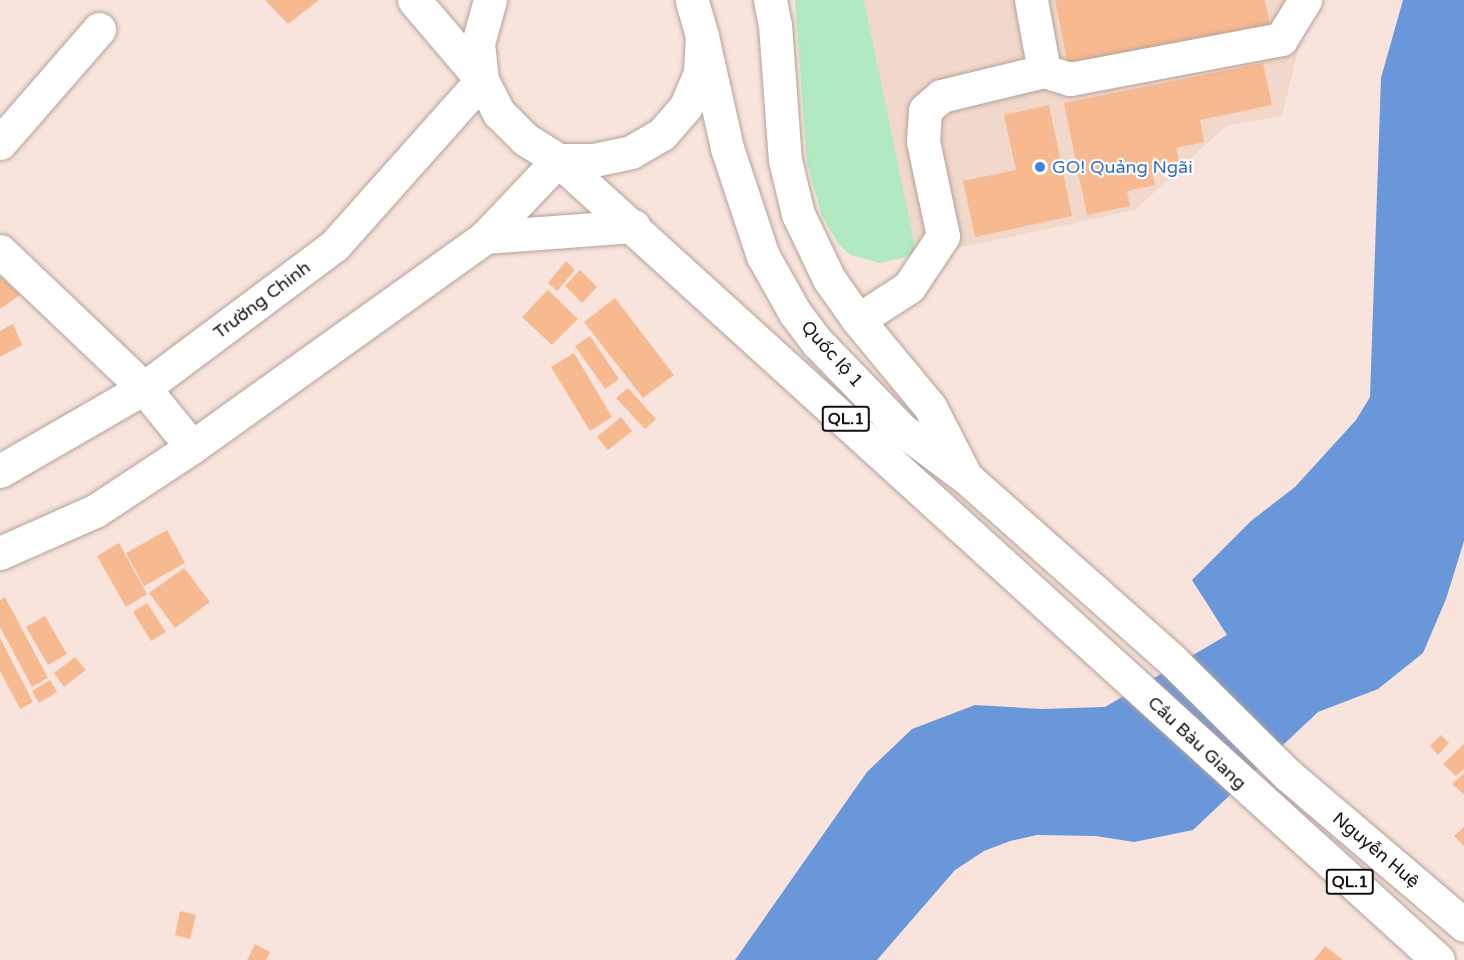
<!DOCTYPE html>
<html>
<head>
<meta charset="utf-8">
<style>
	body { margin:0 }
	#map { position:relative; width:1464px; height:960px; overflow:hidden; background:#f8e4dc; font-family:"Varela Round",sans-serif }
	div>[style] { position:absolute }
	.built>* { inset:0; background:#f2d7cb }
	.green>* { inset:0; background:#b0e9c2 }
	.water>* { inset:0; background:#6a96da }
	.building>* { inset:0; background:#f7b990 }
	.roads { filter:drop-shadow(0 0 2px #b4a29a) drop-shadow(0 0 2px #b4a29a) }
	.minor>* { height:33px; margin:-16.5px; padding:0 16.5px; transform-origin:16.5px; border-radius:16.5px; background:#fff }
	.major>* { height:33px; margin:-16.5px; padding:0 16.5px; transform-origin:16.5px; border-radius:16.5px; background:#fff }
	.highway>* { height:33px; margin:-16.5px; padding:0 16.5px; transform-origin:16.5px; border-radius:16.5px; background:#fff }
	.dots>* { width:16px; height:16px; translate:-50% -50%; box-sizing:border-box; border:3px solid #fff; border-radius:50% }
	span { translate:-50% -50%; white-space:nowrap; text-align:center; line-height:1.15; -webkit-text-stroke:4.5px #fff; paint-order:stroke }
	.shield-label span { padding:2px 4px; background:#fff; border:2px solid; border-radius:4px; -webkit-text-stroke-width:0 }
	.shield-label { font-size:16px; color:#16100d; font-weight:700 }
	.shop-label { font-size:18px; color:#366cbe }
	.left { translate:0 -50%; text-align:left }
	.street-label { font-size:18px; color:#16100d }
</style>
</head>
<body>
<div id="map">
	<div class="built">
		<i style="clip-path:polygon(864px 0,1319px 0,1300px 41px,1282px 116px,1227px 125px,1135px 210px,968px 246px,916px 251px)"></i>
	</div>
	<div class="green">
		<i style="clip-path:polygon(795px 0,864px 0,916px 251px,906px 257px,880px 263px,851px 255px,840px 246px,822px 216px,807px 163px)"></i>
	</div>
	<div class="water">
		<i style="clip-path:polygon(1403px 0,1464px 0,1464px 541px,1446px 599px,1423px 653px,1378px 689px,1318px 712px,1193px 830px,1134px 842px,1096px 836px,1037px 835px,1010px 841px,984px 851px,955px 870px,877px 960px,735px 960px,867px 772px,912px 729px,975px 705px,1041px 709px,1105px 707px,1227px 635px,1192px 580px,1251px 521px,1295px 487px,1356px 420px,1370px 397px,1381px 78px)"></i>
	</div>
	<div class="building">
		<i style="clip-path:polygon(265px 0,319px 0,288px 24px)"></i>
		<i style="clip-path:polygon(1055px 0,1265px 0,1270px 25px,1068px 65px)"></i>
		<i style="clip-path:polygon(1263px 63px,1272px 105px,1200px 120px,1204px 142px,1176px 148px,1180px 165px,1152px 171px,1155px 185px,1127px 191px,1130px 206px,1087px 215px,1064px 103px)"></i>
		<i style="clip-path:polygon(1049px 105px,1072px 216px,975px 237px,963px 181px,1016px 170px,1004px 115px)"></i>
		<i style="clip-path:polygon(566px 261px,575px 270px,557px 291px,548px 283px)"></i>
		<i style="clip-path:polygon(580px 270px,597px 287px,582px 303px,565px 286px)"></i>
		<i style="clip-path:polygon(0 276px,20px 295px,0 309px)"></i>
		<i style="clip-path:polygon(548px 290px,578px 319px,552px 345px,522px 317px)"></i>
		<i style="clip-path:polygon(615px 298px,674px 375px,643px 398px,584px 322px)"></i>
		<i style="clip-path:polygon(13px 324px,22px 345px,0 357px,0 331px)"></i>
		<i style="clip-path:polygon(590px 336px,619px 379px,605px 389px,575px 346px)"></i>
		<i style="clip-path:polygon(574px 353px,612px 417px,590px 431px,551px 367px)"></i>
		<i style="clip-path:polygon(628px 388px,656px 419px,645px 429px,616px 398px)"></i>
		<i style="clip-path:polygon(621px 417px,632px 431px,608px 450px,597px 437px)"></i>
		<i style="clip-path:polygon(167px 530px,185px 563px,144px 586px,126px 553px)"></i>
		<i style="clip-path:polygon(119px 543px,147px 594px,126px 607px,97px 556px)"></i>
		<i style="clip-path:polygon(184px 568px,210px 602px,175px 628px,149px 593px)"></i>
		<i style="clip-path:polygon(5px 597px,48px 678px,32px 687px,0 627px,0 600px)"></i>
		<i style="clip-path:polygon(147px 603px,166px 632px,151px 641px,133px 612px)"></i>
		<i style="clip-path:polygon(45px 616px,67px 654px,48px 665px,26px 627px)"></i>
		<i style="clip-path:polygon(0 638px,33px 702px,20px 709px,0 671px)"></i>
		<i style="clip-path:polygon(75px 657px,86px 670px,64px 687px,54px 673px)"></i>
		<i style="clip-path:polygon(50px 680px,57px 692px,39px 703px,32px 691px)"></i>
		<i style="clip-path:polygon(1441px 735px,1449px 743px,1438px 755px,1430px 746px)"></i>
		<i style="clip-path:polygon(1464px 744px,1464px 769px,1456px 776px,1443px 764px)"></i>
		<i style="clip-path:polygon(1464px 773px,1464px 795px,1452px 784px)"></i>
		<i style="clip-path:polygon(1464px 827px,1464px 846px,1454px 836px)"></i>
		<i style="clip-path:polygon(180px 911px,196px 915px,190px 939px,175px 935px)"></i>
		<i style="clip-path:polygon(255px 944px,270px 952px,266px 960px,247px 960px)"></i>
		<i style="clip-path:polygon(1325px 946px,1343px 960px,1314px 960px)"></i>
	</div>
	<div class="roads">
		<div class="minor">
			<i style="left:1031px;top:0;width:72px;rotate:79.6deg"></i>
			<i style="left:0;top:143px;width:151px;rotate:-49deg"></i>
			<i style="left:0;top:251px;width:199px;rotate:43.6deg"></i>
			<i style="left:144px;top:388px;width:76px;rotate:50.9deg"></i>
			<i style="left:858px;top:320px;width:61px;rotate:-32.9deg"></i>
			<i style="left:909px;top:287px;width:61px;rotate:-56.3deg"></i>
			<i style="left:943px;top:236px;width:97px;rotate:-101.9deg"></i>
			<i style="left:923px;top:141px;width:31px;rotate:-86deg"></i>
			<i style="left:925px;top:110px;width:21px;rotate:-41deg"></i>
			<i style="left:941px;top:96px;width:106px;rotate:-13.6deg"></i>
			<i style="left:1044px;top:71px;width:27px;rotate:17deg"></i>
			<i style="left:1070px;top:79px;width:215px;rotate:-10.7deg"></i>
			<i style="left:1281px;top:39px;width:46px;rotate:-58.4deg"></i>
			<i style="left:0;top:471px;width:166px;rotate:-30deg"></i>
			<i style="left:144px;top:388px;width:237px;rotate:-36.8deg"></i>
			<i style="left:334px;top:246px;width:222px;rotate:-48.3deg"></i>
			<i style="left:0;top:553px;width:104px;rotate:-23.9deg"></i>
			<i style="left:95px;top:511px;width:116px;rotate:-33.4deg"></i>
			<i style="left:192px;top:447px;width:360px;rotate:-35.6deg"></i>
		</div>
		<div class="major">
			<i style="left:414px;top:0;width:105px;rotate:49.6deg"></i>
			<i style="left:485px;top:237px;width:149px;rotate:-4.2deg"></i>
			<i style="left:485px;top:237px;width:106px;rotate:-46.5deg"></i>
		</div>
		<div class="highway">
			<i style="left:490px;top:0;width:45px;rotate:105.6deg"></i>
			<i style="left:478px;top:43px;width:37px;rotate:84deg"></i>
			<i style="left:482px;top:80px;width:37px;rotate:63deg"></i>
			<i style="left:499px;top:113px;width:37px;rotate:45deg"></i>
			<i style="left:525px;top:139px;width:39px;rotate:32deg"></i>
			<i style="left:558px;top:160px;width:36px"></i>
			<i style="left:594px;top:160px;width:38px;rotate:-12deg"></i>
			<i style="left:631px;top:152px;width:36px;rotate:-30deg"></i>
			<i style="left:662px;top:134px;width:37px;rotate:-49deg"></i>
			<i style="left:686px;top:106px;width:36px;rotate:-67deg"></i>
			<i style="left:700px;top:73px;width:37px;rotate:-87deg"></i>
			<i style="left:702px;top:36px;width:37px;rotate:-106deg"></i>
			<i style="left:770px;top:0;width:25px;rotate:79deg"></i>
			<i style="left:775px;top:25px;width:135px;rotate:85.8deg"></i>
			<i style="left:785px;top:160px;width:56px;rotate:76.5deg"></i>
			<i style="left:798px;top:214px;width:72px;rotate:64.5deg"></i>
			<i style="left:829px;top:279px;width:50px;rotate:54.7deg"></i>
			<i style="left:858px;top:320px;width:113px;rotate:50.4deg"></i>
			<i style="left:930px;top:407px;width:72px;rotate:62.7deg"></i>
			<i style="left:702px;top:36px;width:115px;rotate:77.4deg"></i>
			<i style="left:727px;top:148px;width:114px;rotate:71.6deg"></i>
			<i style="left:763px;top:256px;width:65px;rotate:60.7deg"></i>
			<i style="left:795px;top:313px;width:38px;rotate:53deg"></i>
			<i style="left:818px;top:343px;width:120px;rotate:46deg"></i>
			<i style="left:901px;top:429px;width:82px;rotate:36.6deg"></i>
			<i style="left:967px;top:478px;width:273px;rotate:41.6deg"></i>
			<i style="left:1171px;top:659px;width:165px;rotate:44.8deg"></i>
			<i style="left:1288px;top:775px;width:231px;rotate:40.4deg"></i>
			<i style="left:558px;top:160px;width:1189px;rotate:42.27deg"></i>
		</div>
	</div>
	<div class="dots">
		<i style="left:1040px;top:167px;background:#3f7fe0"></i>
	</div>
	<div class="shield-label">
		<span style="left:846px;top:419px">QL.1</span>
		<span style="left:1350px;top:882px">QL.1</span>
	</div>
	<div class="shop-label">
		<span class="left" style="left:1052px;top:167px">GO! Quảng Ngãi</span>
	</div>
	<div class="street-label">
		<span style="left:262px;top:300px;rotate:-37deg">Trường Chinh</span>
		<span style="left:832px;top:354px;rotate:48deg">Quốc lộ 1</span>
		<span style="left:1197px;top:743px;rotate:43deg">Cầu Bàu Giang</span>
		<span style="left:1376px;top:850px;rotate:40deg">Nguyễn Huệ</span>
	</div>
</div>
</body>
</html>
